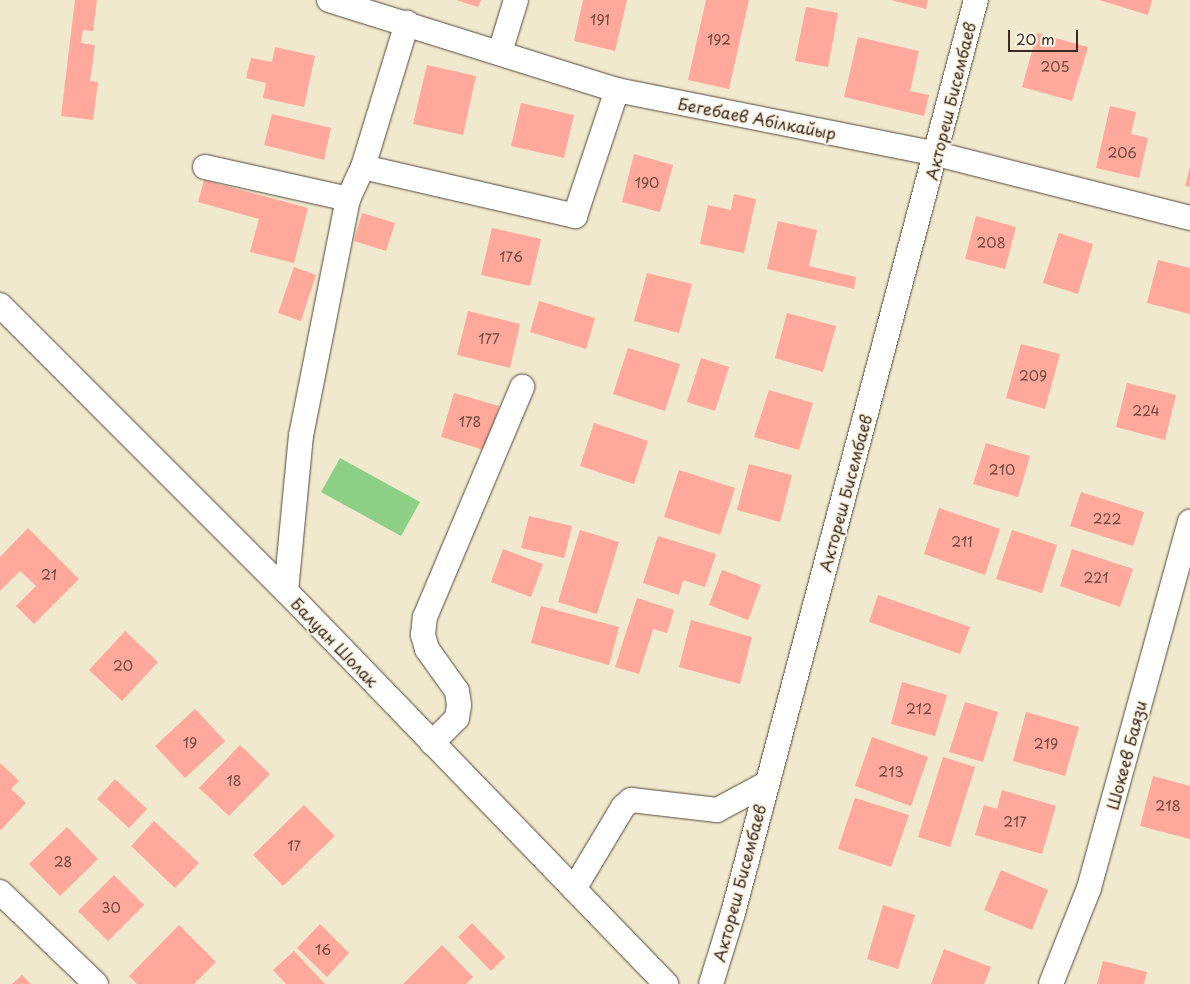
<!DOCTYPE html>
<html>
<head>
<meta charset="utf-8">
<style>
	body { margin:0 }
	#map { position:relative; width:1190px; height:984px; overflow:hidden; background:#f0e9ce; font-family:"Playpen Sans",sans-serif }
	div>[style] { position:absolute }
	.green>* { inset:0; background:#8dcf87 }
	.building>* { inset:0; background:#ffa89b }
	.roads { filter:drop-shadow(0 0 1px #564738) drop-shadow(0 0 1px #564738) }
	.minor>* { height:24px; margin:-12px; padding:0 12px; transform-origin:12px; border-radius:12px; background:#fff }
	span { translate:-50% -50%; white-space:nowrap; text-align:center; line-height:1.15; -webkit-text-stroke:4px #fcf5e5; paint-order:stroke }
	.number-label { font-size:14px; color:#6c4a3d }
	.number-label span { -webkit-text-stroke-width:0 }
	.street-label { font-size:16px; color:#3b2a1e }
	.scale { position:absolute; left:1008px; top:30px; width:70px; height:22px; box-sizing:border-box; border:2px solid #3b2a1e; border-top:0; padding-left:6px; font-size:15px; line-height:18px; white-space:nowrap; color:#3b2a1e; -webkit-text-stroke:4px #fcf5e5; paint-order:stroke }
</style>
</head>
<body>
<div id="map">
	<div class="green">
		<i style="clip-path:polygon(340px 458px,420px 502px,401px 536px,321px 492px)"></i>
	</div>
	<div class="building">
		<i style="clip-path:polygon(75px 0,97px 0,93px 31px,83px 30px,81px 43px,95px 45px,90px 81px,98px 82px,93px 120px,61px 116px)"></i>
		<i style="clip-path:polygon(456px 0,481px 0,478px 7px)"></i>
		<i style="clip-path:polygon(583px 0,627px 0,615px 51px,574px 41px)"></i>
		<i style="clip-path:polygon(706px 0,749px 0,729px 89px,688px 80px)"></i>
		<i style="clip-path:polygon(891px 0,928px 0,926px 9px)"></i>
		<i style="clip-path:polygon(1099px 0,1152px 0,1148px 15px)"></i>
		<i style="clip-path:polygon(806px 7px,838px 13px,828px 67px,795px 61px)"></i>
		<i style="clip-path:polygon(1037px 33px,1088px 47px,1072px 101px,1022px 87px)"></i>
		<i style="clip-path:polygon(858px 37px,919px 51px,910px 91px,929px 95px,924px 116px,844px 97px)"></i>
		<i style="clip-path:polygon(275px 47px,315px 56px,304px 107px,263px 98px,266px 83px,246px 78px,251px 58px,272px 62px)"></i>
		<i style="clip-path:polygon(427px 65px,476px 76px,463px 135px,413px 124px)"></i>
		<i style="clip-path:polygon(521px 103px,574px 115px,564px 158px,511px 146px)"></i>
		<i style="clip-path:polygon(1110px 106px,1136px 112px,1131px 134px,1148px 138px,1139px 178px,1096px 168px)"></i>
		<i style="clip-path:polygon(272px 114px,331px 128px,324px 160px,264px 145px)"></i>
		<i style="clip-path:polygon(634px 154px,673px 165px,660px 212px,622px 202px)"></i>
		<i style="clip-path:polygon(1190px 167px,1190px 187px,1185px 186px)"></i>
		<i style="clip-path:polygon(204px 180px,308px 208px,294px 263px,250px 252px,259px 219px,198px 202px)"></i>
		<i style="clip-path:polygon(734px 194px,756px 199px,744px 253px,700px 244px,708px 205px,731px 210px)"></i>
		<i style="clip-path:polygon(362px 213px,395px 223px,386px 251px,354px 241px)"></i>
		<i style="clip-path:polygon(976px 216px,1016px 227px,1005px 269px,965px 259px)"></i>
		<i style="clip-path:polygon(778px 221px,817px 230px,809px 266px,856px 277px,854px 289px,767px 269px)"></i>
		<i style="clip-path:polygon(492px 228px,541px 239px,530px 286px,481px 275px)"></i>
		<i style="clip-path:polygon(1059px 233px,1093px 244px,1078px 294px,1043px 283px)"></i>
		<i style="clip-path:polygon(1158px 260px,1190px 268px,1190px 314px,1147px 303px)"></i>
		<i style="clip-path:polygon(294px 267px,316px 275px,301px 321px,278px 313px)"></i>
		<i style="clip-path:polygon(647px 273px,692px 284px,679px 333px,634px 321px)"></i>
		<i style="clip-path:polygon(539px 301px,595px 318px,586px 349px,530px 332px)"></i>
		<i style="clip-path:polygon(468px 311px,520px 324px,510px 368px,457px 355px)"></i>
		<i style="clip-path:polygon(787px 313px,836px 326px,823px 372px,775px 358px)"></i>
		<i style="clip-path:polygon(1021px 344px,1060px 354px,1045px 409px,1006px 398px)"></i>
		<i style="clip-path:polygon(628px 348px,680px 364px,665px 411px,613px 394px)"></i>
		<i style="clip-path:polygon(701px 358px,729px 367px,715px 411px,687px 402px)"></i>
		<i style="clip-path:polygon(1127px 383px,1176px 395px,1165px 440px,1116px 427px)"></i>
		<i style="clip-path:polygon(769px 390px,813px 403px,799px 450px,754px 437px)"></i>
		<i style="clip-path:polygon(454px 393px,499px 406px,487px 451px,441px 437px)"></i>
		<i style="clip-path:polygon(594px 423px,648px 441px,634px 484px,580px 466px)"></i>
		<i style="clip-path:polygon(986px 443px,1030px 456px,1018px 497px,973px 484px)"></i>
		<i style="clip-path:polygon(749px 464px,792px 475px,780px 522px,737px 510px)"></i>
		<i style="clip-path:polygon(679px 470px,735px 488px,720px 535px,664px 517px)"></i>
		<i style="clip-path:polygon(1081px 492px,1144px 512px,1133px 546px,1070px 526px)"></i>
		<i style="clip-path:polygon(939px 508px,1000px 529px,985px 575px,924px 554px)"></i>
		<i style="clip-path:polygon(529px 516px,572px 526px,564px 558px,521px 548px)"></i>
		<i style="clip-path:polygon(28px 528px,79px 579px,34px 624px,16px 606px,36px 586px,20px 571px,0 591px,0 557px)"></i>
		<i style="clip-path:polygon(580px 530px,619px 542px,597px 614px,558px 602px)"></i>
		<i style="clip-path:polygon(1012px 530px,1057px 545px,1042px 593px,996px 579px)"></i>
		<i style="clip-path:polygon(658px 536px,716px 554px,705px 587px,683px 580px,679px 595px,643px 583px)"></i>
		<i style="clip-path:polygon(503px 549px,543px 564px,531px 597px,491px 582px)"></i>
		<i style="clip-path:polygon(1072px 549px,1133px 569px,1120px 607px,1060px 586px)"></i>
		<i style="clip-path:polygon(722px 570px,761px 585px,748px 620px,709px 605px)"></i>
		<i style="clip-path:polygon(878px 595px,970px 627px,960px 654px,869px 622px)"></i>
		<i style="clip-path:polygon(637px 598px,674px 610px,667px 633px,653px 629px,639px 674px,615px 667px)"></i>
		<i style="clip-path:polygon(541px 606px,619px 627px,609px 665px,531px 643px)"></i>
		<i style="clip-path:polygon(691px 620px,752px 637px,740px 684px,679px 667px)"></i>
		<i style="clip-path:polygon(125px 631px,158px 662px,122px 701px,89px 670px)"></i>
		<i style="clip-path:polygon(902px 682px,947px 695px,935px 736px,891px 724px)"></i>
		<i style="clip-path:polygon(965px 702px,998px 712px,983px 762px,949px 752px)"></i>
		<i style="clip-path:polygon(195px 709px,225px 741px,185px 778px,155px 746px)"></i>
		<i style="clip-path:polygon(1026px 712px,1079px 727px,1065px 776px,1013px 761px)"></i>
		<i style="clip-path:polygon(872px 737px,928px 757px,911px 806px,855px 786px)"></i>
		<i style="clip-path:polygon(240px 745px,270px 774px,229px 816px,199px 788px)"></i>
		<i style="clip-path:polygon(943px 757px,975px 767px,950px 847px,918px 837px)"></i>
		<i style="clip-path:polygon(0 763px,19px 781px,11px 789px,26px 803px,0 831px)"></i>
		<i style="clip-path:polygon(1153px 776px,1190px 786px,1190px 839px,1140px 826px)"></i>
		<i style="clip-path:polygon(115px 779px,147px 809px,129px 828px,97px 799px)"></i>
		<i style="clip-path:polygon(1002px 790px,1056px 806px,1042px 854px,975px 835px,984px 805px,997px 809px)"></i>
		<i style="clip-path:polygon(855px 798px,909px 815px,891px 867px,838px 849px)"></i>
		<i style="clip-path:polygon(304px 805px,335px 836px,283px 886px,253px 855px)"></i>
		<i style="clip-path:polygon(154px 821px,199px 863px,175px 888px,131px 846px)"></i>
		<i style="clip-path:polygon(67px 827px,98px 859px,60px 896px,29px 864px)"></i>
		<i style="clip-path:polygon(1001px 870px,1048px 890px,1032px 930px,984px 910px)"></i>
		<i style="clip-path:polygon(114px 875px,144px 905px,108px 941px,78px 911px)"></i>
		<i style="clip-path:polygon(883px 905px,915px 915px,898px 969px,867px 959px)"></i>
		<i style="clip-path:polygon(472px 923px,505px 957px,491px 971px,458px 937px)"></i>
		<i style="clip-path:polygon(320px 924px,349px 953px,327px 977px,297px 948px)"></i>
		<i style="clip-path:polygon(179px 925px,216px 962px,194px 984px,137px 984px,129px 976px)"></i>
		<i style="clip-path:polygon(442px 945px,473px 977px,466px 984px,403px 984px)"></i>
		<i style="clip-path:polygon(944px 949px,991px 967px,984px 984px,931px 984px)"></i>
		<i style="clip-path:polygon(294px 951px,325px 984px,286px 984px,273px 970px)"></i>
		<i style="clip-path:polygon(1103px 961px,1147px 972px,1144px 984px,1097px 984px)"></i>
		<i style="clip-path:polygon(22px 975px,31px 984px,12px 984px)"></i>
	</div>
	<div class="roads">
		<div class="minor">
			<i style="left:329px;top:0;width:302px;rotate:17.4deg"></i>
			<i style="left:617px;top:90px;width:326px;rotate:11.3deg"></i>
			<i style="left:937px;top:154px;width:261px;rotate:14.2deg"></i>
			<i style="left:500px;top:52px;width:54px;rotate:-72.9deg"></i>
			<i style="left:205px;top:167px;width:147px;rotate:12.6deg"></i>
			<i style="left:363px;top:167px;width:218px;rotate:13deg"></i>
			<i style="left:575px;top:216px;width:133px;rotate:-71.6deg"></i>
			<i style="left:0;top:305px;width:404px;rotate:45deg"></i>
			<i style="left:286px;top:591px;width:547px;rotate:45.96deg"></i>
			<i style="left:286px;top:591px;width:156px;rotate:-84.5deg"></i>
			<i style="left:301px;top:436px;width:242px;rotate:-78.8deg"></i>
			<i style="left:348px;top:199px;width:35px;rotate:-65deg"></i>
			<i style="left:363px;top:167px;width:151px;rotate:-73deg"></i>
			<i style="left:432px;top:743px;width:35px;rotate:-45deg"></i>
			<i style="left:457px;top:718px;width:13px;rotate:-81deg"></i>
			<i style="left:459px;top:705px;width:14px;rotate:-98deg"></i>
			<i style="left:457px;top:691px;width:52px;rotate:-125.5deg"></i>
			<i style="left:427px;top:649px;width:15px;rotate:-106deg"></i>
			<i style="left:423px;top:635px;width:18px;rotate:-84deg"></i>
			<i style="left:425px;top:617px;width:250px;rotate:-67.1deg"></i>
			<i style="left:574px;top:889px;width:96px;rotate:-59.1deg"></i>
			<i style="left:623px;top:807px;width:11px;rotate:-41deg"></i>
			<i style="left:631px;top:800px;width:87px;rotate:6.6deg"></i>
			<i style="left:717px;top:810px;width:55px;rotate:-28deg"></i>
			<i style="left:0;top:892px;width:133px;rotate:43.8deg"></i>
			<i style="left:711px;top:984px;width:74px;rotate:-72.8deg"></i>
			<i style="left:733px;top:913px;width:945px;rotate:-75.1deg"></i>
			<i style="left:1051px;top:984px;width:103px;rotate:-68.4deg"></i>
			<i style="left:1089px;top:888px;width:380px;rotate:-74.6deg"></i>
		</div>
	</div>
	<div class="number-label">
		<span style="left:600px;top:20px">191</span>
		<span style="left:719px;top:40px">192</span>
		<span style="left:1055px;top:67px">205</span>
		<span style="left:1122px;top:153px">206</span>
		<span style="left:647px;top:183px">190</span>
		<span style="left:991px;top:243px">208</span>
		<span style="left:511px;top:257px">176</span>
		<span style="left:489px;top:339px">177</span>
		<span style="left:1033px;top:376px">209</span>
		<span style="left:1146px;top:411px">224</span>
		<span style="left:470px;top:422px">178</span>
		<span style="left:1002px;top:470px">210</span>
		<span style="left:1107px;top:519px">222</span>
		<span style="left:962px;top:542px">211</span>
		<span style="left:49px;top:575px">21</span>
		<span style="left:1096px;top:578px">221</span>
		<span style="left:123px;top:666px">20</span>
		<span style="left:919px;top:709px">212</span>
		<span style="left:190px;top:743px">19</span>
		<span style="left:1046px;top:744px">219</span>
		<span style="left:891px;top:772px">213</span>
		<span style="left:234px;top:781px">18</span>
		<span style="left:1168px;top:806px">218</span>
		<span style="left:1015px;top:822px">217</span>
		<span style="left:294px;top:846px">17</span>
		<span style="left:63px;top:862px">28</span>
		<span style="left:111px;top:908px">30</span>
		<span style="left:323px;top:950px">16</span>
	</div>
	<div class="street-label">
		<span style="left:950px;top:101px;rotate:-76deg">Актореш Бисембаев</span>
		<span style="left:757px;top:118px;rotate:11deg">Бегебаев Абілкайыр</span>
		<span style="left:845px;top:493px;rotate:-75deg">Актореш Бисембаев</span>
		<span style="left:335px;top:642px;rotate:46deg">Балуан Шолак</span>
		<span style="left:1126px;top:755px;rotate:-75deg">Шокеев Баязи</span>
		<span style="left:739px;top:883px;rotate:-75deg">Актореш Бисембаев</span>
	</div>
	<div class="scale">20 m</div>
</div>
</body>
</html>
